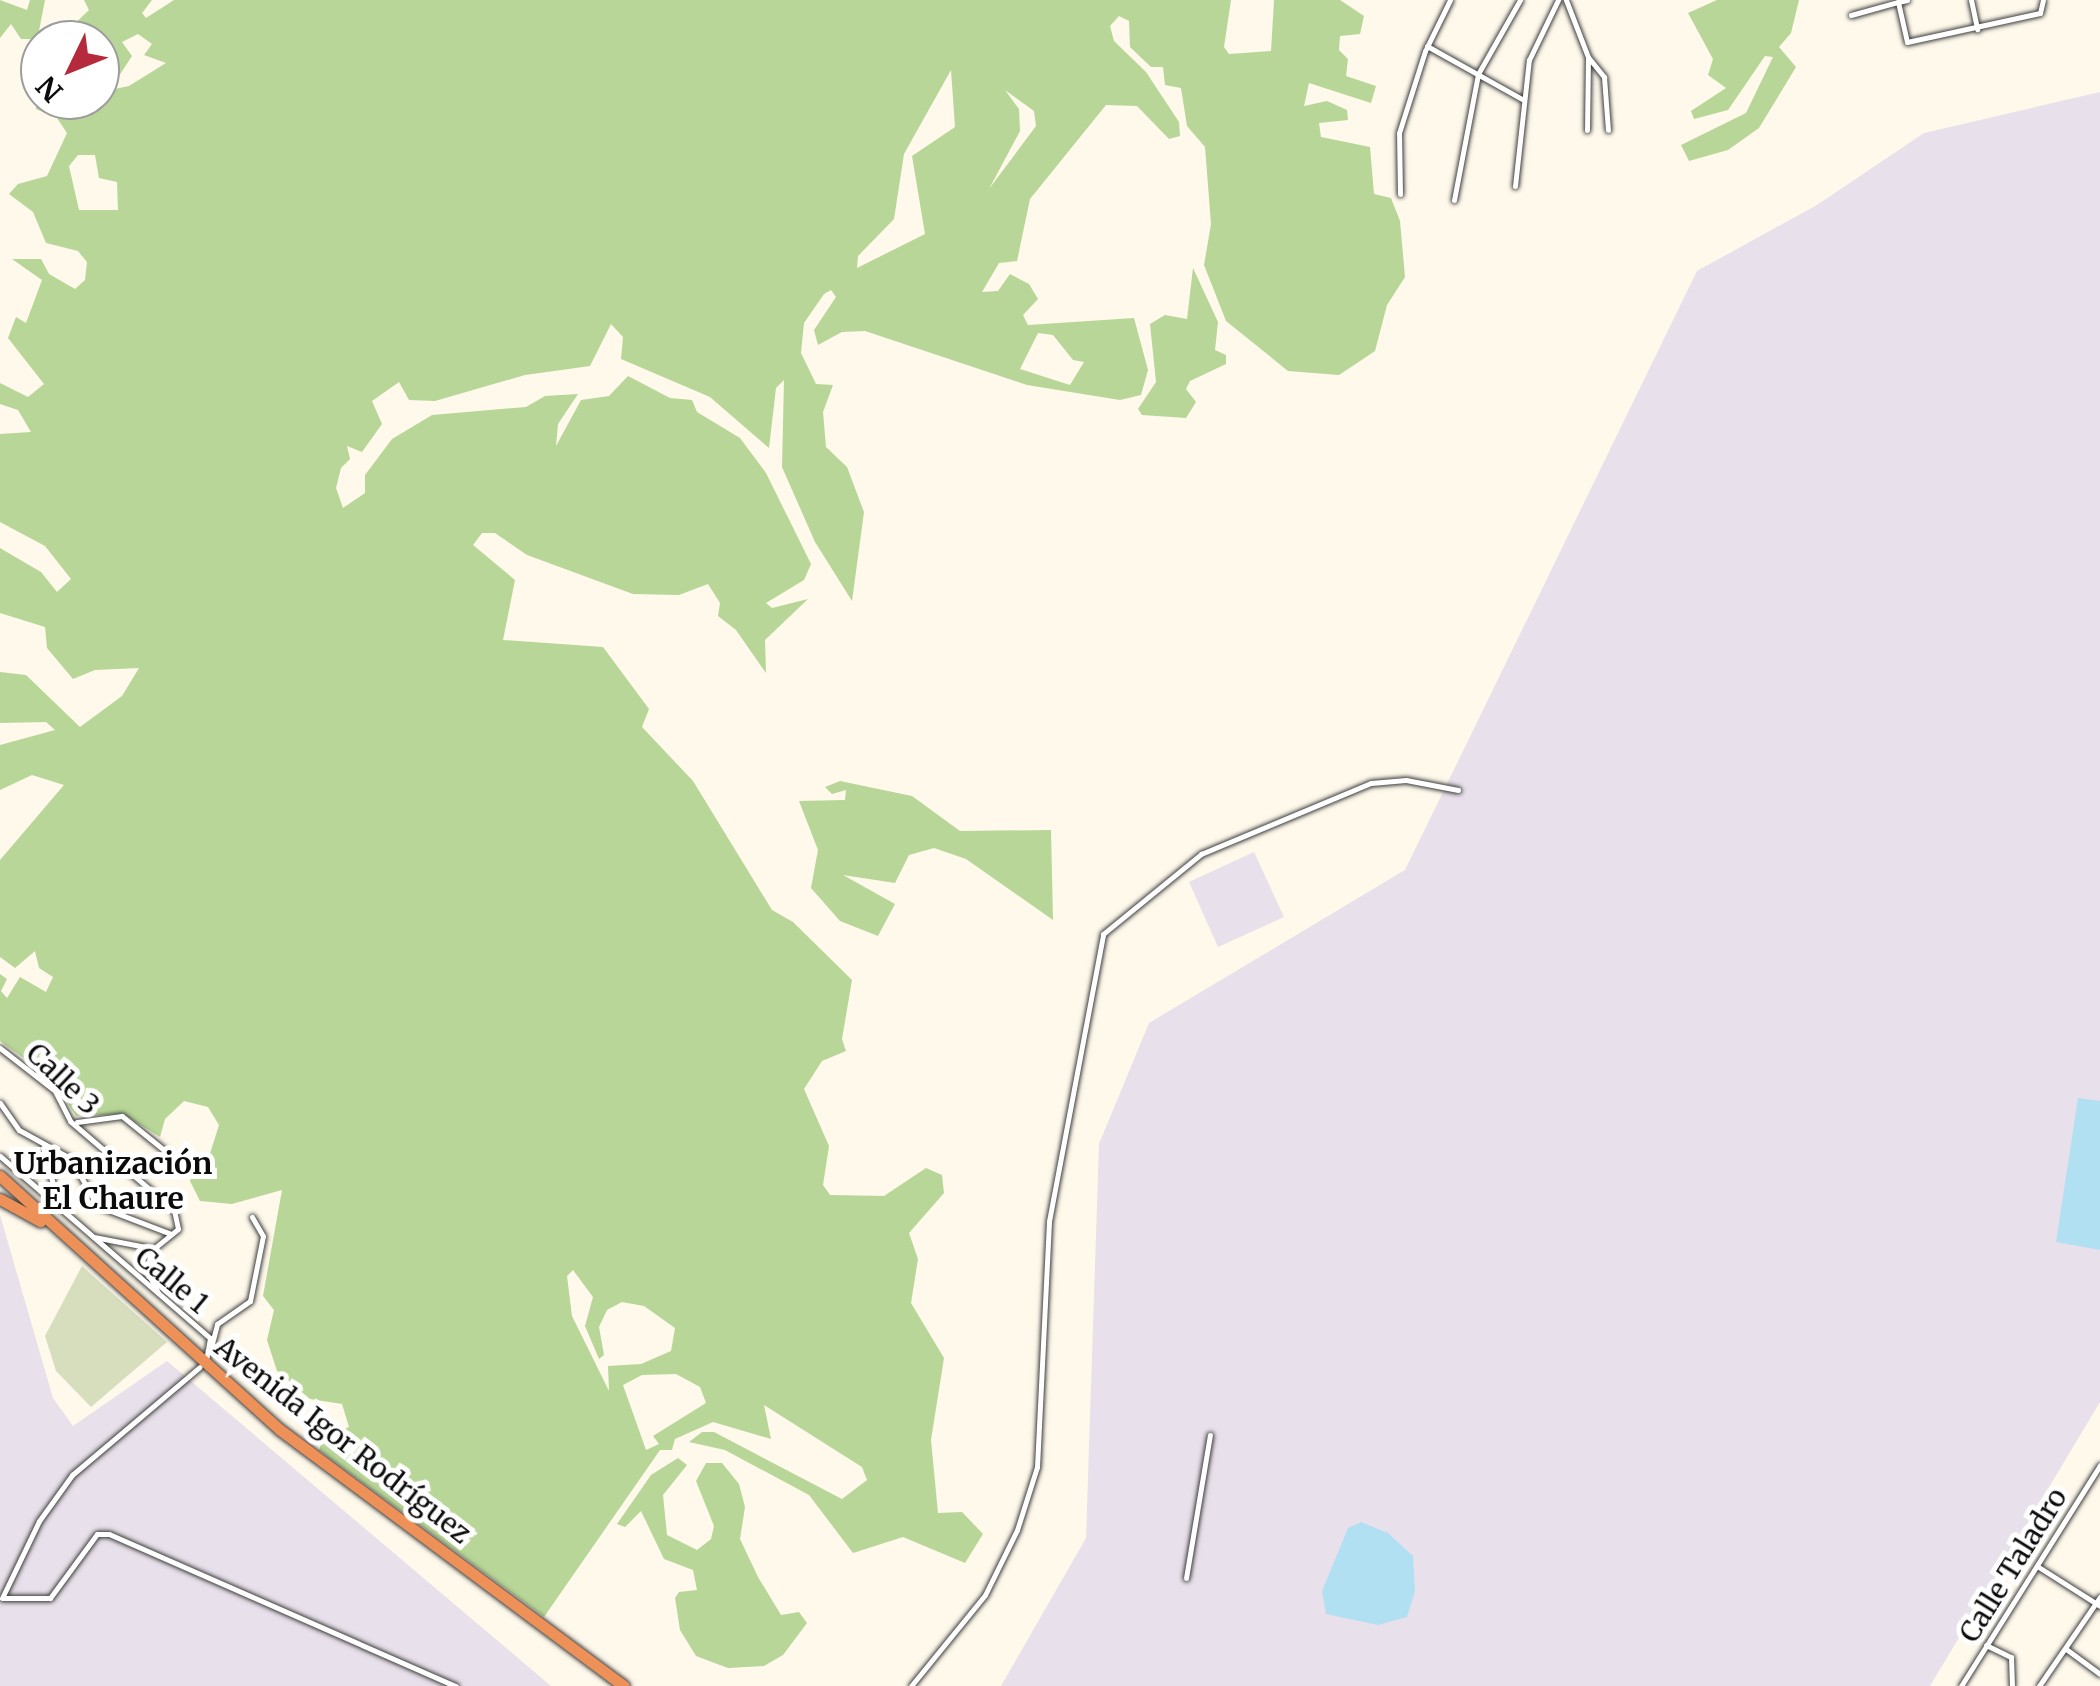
<!DOCTYPE html>
<html>
<head>
<meta charset="utf-8">
<style>
	body { margin:0 }
	#map { position:relative; width:2100px; height:1686px; overflow:hidden; background:#fef9eb; font-family:Merriweather,serif }
	div>[style] { position:absolute }
	.industrial>* { inset:0; background:#e8e0ea }
	.forest>* { inset:0; background:#b8d697 }
	.cemetery>* { inset:0; background:#d6debe }
	.water>* { inset:0; background:#b2e0f3 }
	.roads { filter:drop-shadow(0 0 2px #3e3e3e) drop-shadow(0 0 2px #3e3e3e) }
	.street>* { height:5px; margin:-2.5px; padding:0 2.5px; transform-origin:2.5px; border-radius:2.5px; background:#fff }
	.highway>* { height:11px; margin:-5.5px; padding:0 5.5px; transform-origin:5.5px; border-radius:5.5px; background:#ee9159 }
	span { translate:-50% -50%; white-space:nowrap; text-align:center; line-height:1.15; -webkit-text-stroke:10px #fff; paint-order:stroke }
	.street-label { font-size:28px; color:#0b0b0b }
	.neighbourhood-label { font-size:30px; color:#0b0b0b; font-weight:700 }
	.north { position:absolute; left:20px; top:20px; width:100px; height:100px; box-sizing:border-box; background:#fff; border:2px solid #9d9d9d; border-radius:50%; rotate:227deg; font-size:28px; font-weight:700; line-height:40px; text-align:center; color:#0b0b0b }
	.north::after { content:''; display:block; margin:auto; width:35px; height:45px; background:#b52a3c; clip-path:polygon(50% 0,100% 100%,50% 72%,0 100%) }
</style>
</head>
<body>
<div id="map">
	<div class="industrial">
		<i style="clip-path:polygon(2100px 92px,2100px 1402px,1930px 1686px,1001px 1686px,1086px 1538px,1099px 1144px,1149px 1023px,1405px 870px,1697px 271px,1817px 205px,1924px 133px)"></i>
		<i style="clip-path:polygon(1254px 852px,1284px 917px,1218px 947px,1189px 882px)"></i>
		<i style="clip-path:polygon(0 1215px,53px 1398px,73px 1426px,167px 1361px,551px 1686px,0 1686px)"></i>
	</div>
	<div class="forest">
		<i style="clip-path:polygon(evenodd,0 0,27px 10px,30px 0,45px 0,39px 31px,62px 36px,89px 10px,84px 0,152px 0,142px 13px,146px 18px,174px 0,1231px 0,1224px 47px,1229px 54px,1271px 51px,1274px 0,1340px 0,1364px 16px,1360px 34px,1340px 36px,1339px 50px,1348px 59px,1346px 76px,1376px 86px,1371px 103px,1309px 83px,1304px 106px,1327px 101px,1347px 110px,1348px 120px,1319px 123px,1321px 137px,1370px 147px,1374px 194px,1391px 198px,1400px 221px,1405px 277px,1387px 305px,1375px 351px,1339px 375px,1288px 371px,1226px 321px,1204px 265px,1211px 224px,1205px 147px,1187px 126px,1181px 88px,1165px 85px,1163px 67px,1151px 67px,1130px 47px,1129px 21px,1119px 16px,1110px 26px,1114px 41px,1146px 72px,1179px 122px,1180px 136px,1169px 139px,1137px 106px,1106px 105px,1030px 199px,1017px 261px,999px 263px,982px 292px,998px 291px,1010px 274px,1029px 284px,1038px 299px,1023px 315px,1028px 325px,1134px 318px,1148px 370px,1141px 395px,1120px 400px,1027px 385px,865px 331px,842px 332px,818px 345px,814px 330px,836px 297px,831px 290px,824px 294px,804px 323px,801px 353px,816px 384px,833px 385px,823px 412px,826px 447px,847px 467px,864px 512px,852px 601px,815px 542px,782px 467px,784px 380px,776px 388px,769px 448px,710px 397px,621px 359px,623px 337px,611px 324px,590px 366px,525px 375px,435px 401px,409px 400px,399px 382px,372px 401px,382px 424px,362px 452px,347px 446px,350px 459px,341px 468px,336px 488px,343px 508px,365px 493px,365px 475px,392px 439px,432px 415px,526px 407px,545px 396px,578px 394px,558px 424px,556px 446px,581px 400px,609px 396px,628px 376px,670px 398px,692px 400px,697px 412px,740px 438px,766px 473px,811px 564px,804px 580px,766px 603px,772px 608px,808px 599px,765px 640px,766px 673px,736px 630px,718px 616px,720px 603px,708px 584px,679px 595px,633px 594px,527px 555px,495px 533px,482px 533px,473px 545px,515px 580px,503px 640px,603px 647px,649px 709px,642px 727px,693px 781px,772px 910px,793px 922px,852px 980px,842px 1039px,846px 1051px,822px 1061px,804px 1089px,829px 1146px,823px 1185px,830px 1195px,884px 1196px,926px 1168px,942px 1175px,944px 1193px,909px 1233px,918px 1259px,911px 1303px,944px 1358px,931px 1440px,938px 1513px,962px 1512px,983px 1534px,965px 1563px,903px 1537px,853px 1553px,809px 1495px,725px 1450px,689px 1442px,702px 1432px,714px 1432px,842px 1499px,867px 1480px,862px 1467px,764px 1405px,771px 1439px,713px 1422px,675px 1439px,672px 1450px,660px 1450px,544px 1617px,319px 1450px,324px 1435px,349px 1427px,342px 1404px,310px 1399px,277px 1371px,267px 1340px,274px 1310px,263px 1296px,282px 1190px,232px 1204px,200px 1201px,190px 1181px,194px 1168px,208px 1160px,219px 1125px,208px 1107px,184px 1101px,165px 1119px,160px 1137px,123px 1114px,76px 1116px,51px 1078px,0 1041px,0 974px,7px 979px,1px 991px,7px 998px,20px 977px,46px 992px,53px 977px,39px 968px,35px 951px,15px 968px,0 957px,0 860px,64px 785px,32px 775px,0 790px,0 745px,55px 730px,46px 722px,0 723px,0 672px,26px 675px,80px 727px,122px 696px,139px 668px,95px 670px,73px 679px,47px 648px,45px 627px,0 613px,0 548px,41px 572px,57px 592px,71px 579px,45px 546px,0 522px,0 434px,31px 432px,18px 410px,0 404px,0 383px,28px 397px,44px 384px,8px 338px,16px 317px,26px 323px,42px 280px,12px 259px,41px 259px,49px 274px,75px 289px,85px 280px,87px 262px,78px 251px,46px 243px,33px 212px,9px 194px,18px 184px,47px 176px,67px 133px,57px 118px,36px 109px,36px 56px,40px 100px,100px 100px,100px 92px,129px 86px,166px 63px,144px 55px,152px 44px,138px 34px,122px 42px,132px 56px,117px 79px,111px 68px,100px 71px,100px 40px,21px 39px,11px 24px,0 38px,0 0,951px 70px,955px 127px,912px 156px,925px 234px,857px 268px,858px 256px,894px 219px,904px 154px,951px 70px,0 0,1005px 90px,1034px 111px,1036px 126px,989px 189px,1020px 131px,1019px 109px,1005px 90px,0 0,78px 155px,95px 155px,99px 178px,117px 182px,118px 210px,79px 210px,69px 166px,78px 155px,0 0,1038px 333px,1053px 335px,1073px 360px,1084px 362px,1070px 385px,1020px 369px,1038px 333px,0 0,573px 1270px,593px 1297px,585px 1326px,599px 1359px,604px 1355px,599px 1327px,607px 1310px,622px 1302px,644px 1306px,675px 1328px,671px 1351px,641px 1364px,608px 1366px,609px 1391px,572px 1316px,567px 1276px,573px 1270px,0 0,676px 1374px,700px 1387px,706px 1403px,653px 1436px,659px 1444px,646px 1450px,623px 1385px,642px 1375px,676px 1374px)"></i>
		<i style="clip-path:polygon(1717px 0,1799px 0,1791px 33px,1779px 47px,1796px 67px,1759px 128px,1728px 150px,1689px 161px,1681px 145px,1746px 113px,1773px 57px,1765px 56px,1728px 110px,1694px 119px,1691px 111px,1726px 88px,1708px 75px,1713px 59px,1688px 13px)"></i>
		<i style="clip-path:polygon(1193px 268px,1218px 322px,1215px 350px,1226px 355px,1226px 364px,1190px 381px,1186px 389px,1196px 402px,1186px 418px,1142px 415px,1138px 409px,1156px 382px,1150px 324px,1165px 315px,1187px 319px)"></i>
		<i style="clip-path:polygon(840px 781px,912px 796px,960px 831px,1051px 830px,1053px 920px,966px 859px,934px 848px,909px 855px,895px 883px,843px 875px,895px 904px,878px 936px,840px 921px,811px 888px,818px 850px,799px 801px,845px 800px,846px 790px,832px 794px,825px 787px)"></i>
		<i style="clip-path:polygon(678px 1458px,687px 1465px,663px 1495px,667px 1535px,697px 1550px,711px 1539px,714px 1526px,696px 1481px,706px 1463px,722px 1463px,739px 1484px,745px 1507px,740px 1539px,758px 1577px,781px 1615px,799px 1612px,807px 1623px,783px 1655px,764px 1666px,728px 1668px,696px 1656px,680px 1630px,675px 1598px,679px 1592px,697px 1590px,693px 1570px,664px 1559px,641px 1511px,625px 1527px,617px 1524px,651px 1475px)"></i>
	</div>
	<div class="cemetery">
		<i style="clip-path:polygon(82px 1266px,167px 1342px,91px 1407px,56px 1371px,45px 1336px)"></i>
	</div>
	<div class="water">
		<i style="clip-path:polygon(2078px 1098px,2100px 1101px,2100px 1250px,2056px 1242px)"></i>
		<i style="clip-path:polygon(1361px 1522px,1388px 1533px,1413px 1556px,1415px 1591px,1407px 1617px,1378px 1625px,1326px 1614px,1322px 1591px,1348px 1528px)"></i>
	</div>
	<div class="roads">
		<div class="street">
			<i style="left:1566px;top:0;width:61px;rotate:68.9deg"></i>
			<i style="left:1588px;top:57px;width:26px;rotate:51deg"></i>
			<i style="left:1604px;top:77px;width:53px;rotate:85.7deg"></i>
			<i style="left:1907px;top:0;width:9px;rotate:167deg"></i>
			<i style="left:1898px;top:2px;width:41px;rotate:77.3deg"></i>
			<i style="left:1907px;top:42px;width:136px;rotate:-12.3deg"></i>
			<i style="left:2040px;top:13px;width:13px;rotate:-77deg"></i>
			<i style="left:1971px;top:0;width:30px;rotate:78deg"></i>
			<i style="left:1851px;top:15px;width:49px;rotate:-15.5deg"></i>
			<i style="left:1427px;top:46px;width:109px;rotate:29.2deg"></i>
			<i style="left:1587px;top:130px;width:73px;rotate:-89.2deg"></i>
			<i style="left:1515px;top:186px;width:127px;rotate:-83.7deg"></i>
			<i style="left:1529px;top:60px;width:67px;rotate:-64.2deg"></i>
			<i style="left:1400px;top:194px;width:61px;rotate:-90.9deg"></i>
			<i style="left:1399px;top:133px;width:86px;rotate:-72.4deg"></i>
			<i style="left:1425px;top:51px;width:57px;rotate:-63.9deg"></i>
			<i style="left:1454px;top:200px;width:128px;rotate:-79.2deg"></i>
			<i style="left:1478px;top:74px;width:85px;rotate:-60.4deg"></i>
			<i style="left:0;top:1048px;width:70px;rotate:38deg"></i>
			<i style="left:55px;top:1091px;width:34px;rotate:63deg"></i>
			<i style="left:70px;top:1121px;width:137px;rotate:40.6deg"></i>
			<i style="left:174px;top:1210px;width:19px;rotate:78deg"></i>
			<i style="left:178px;top:1229px;width:36px;rotate:141deg"></i>
			<i style="left:150px;top:1252px;width:21px;rotate:95deg"></i>
			<i style="left:148px;top:1273px;width:22px;rotate:63deg"></i>
			<i style="left:0;top:1103px;width:33px;rotate:55deg"></i>
			<i style="left:19px;top:1130px;width:58px;rotate:28.8deg"></i>
			<i style="left:70px;top:1158px;width:56px;rotate:59.7deg"></i>
			<i style="left:98px;top:1206px;width:78px;rotate:21deg"></i>
			<i style="left:77px;top:1122px;width:45px;rotate:-7.6deg"></i>
			<i style="left:122px;top:1116px;width:81px;rotate:39deg"></i>
			<i style="left:43px;top:1148px;width:56px;rotate:74.5deg"></i>
			<i style="left:0;top:1156px;width:278px;rotate:40.9deg"></i>
			<i style="left:210px;top:1338px;width:23px;rotate:100deg"></i>
			<i style="left:94px;top:1237px;width:58px;rotate:10.9deg"></i>
			<i style="left:211px;top:1347px;width:24px;rotate:-75deg"></i>
			<i style="left:217px;top:1324px;width:40px;rotate:-34.9deg"></i>
			<i style="left:250px;top:1301px;width:66px;rotate:-78.7deg"></i>
			<i style="left:263px;top:1236px;width:22px;rotate:-120deg"></i>
			<i style="left:2037px;top:1566px;width:75px;rotate:32.4deg"></i>
			<i style="left:1186px;top:1578px;width:145px;rotate:-80.5deg"></i>
			<i style="left:2px;top:1598px;width:85px;rotate:-64.3deg"></i>
			<i style="left:39px;top:1521px;width:57px;rotate:-54.3deg"></i>
			<i style="left:72px;top:1475px;width:167px;rotate:-40.2deg"></i>
			<i style="left:3px;top:1598px;width:47px"></i>
			<i style="left:50px;top:1598px;width:79px;rotate:-53.7deg"></i>
			<i style="left:97px;top:1534px;width:12px"></i>
			<i style="left:109px;top:1534px;width:379px;rotate:23.7deg"></i>
			<i style="left:1986px;top:1645px;width:28px;rotate:26deg"></i>
			<i style="left:2011px;top:1657px;width:29px;rotate:88deg"></i>
			<i style="left:2066px;top:1649px;width:42px;rotate:36.3deg"></i>
			<i style="left:911px;top:1686px;width:117px;rotate:-50.9deg"></i>
			<i style="left:985px;top:1595px;width:72px;rotate:-63.8deg"></i>
			<i style="left:1017px;top:1530px;width:66px;rotate:-72.4deg"></i>
			<i style="left:1037px;top:1467px;width:246px;rotate:-87.2deg"></i>
			<i style="left:1049px;top:1221px;width:292px;rotate:-79.3deg"></i>
			<i style="left:1103px;top:934px;width:127px;rotate:-39.2deg"></i>
			<i style="left:1201px;top:854px;width:184px;rotate:-22.7deg"></i>
			<i style="left:1371px;top:783px;width:35px;rotate:-5deg"></i>
			<i style="left:1406px;top:780px;width:53px;rotate:10.9deg"></i>
			<i style="left:1961px;top:1686px;width:261px;rotate:-57.8deg"></i>
			<i style="left:2039px;top:1686px;width:108px;rotate:-55.6deg"></i>
		</div>
		<div class="highway">
			<i style="left:0;top:1176px;width:377px;rotate:42.2deg"></i>
			<i style="left:279px;top:1429px;width:430px;rotate:36.7deg"></i>
			<i style="left:0;top:1199px;width:46px;rotate:28.8deg"></i>
		</div>
	</div>
	<div class="street-label">
		<span style="left:63px;top:1079px;rotate:44deg">Calle 3</span>
		<span style="left:172px;top:1280px;rotate:40deg">Calle 1</span>
		<span style="left:343px;top:1440px;rotate:38deg">Avenida Igor Rodríguez</span>
		<span style="left:2013px;top:1565px;rotate:-58deg">Calle Taladro</span>
	</div>
	<div class="neighbourhood-label">
		<span style="left:113px;top:1180px">Urbanización<br>El Chaure</span>
	</div>
	<div class="north">N</div>
</div>
</body>
</html>
